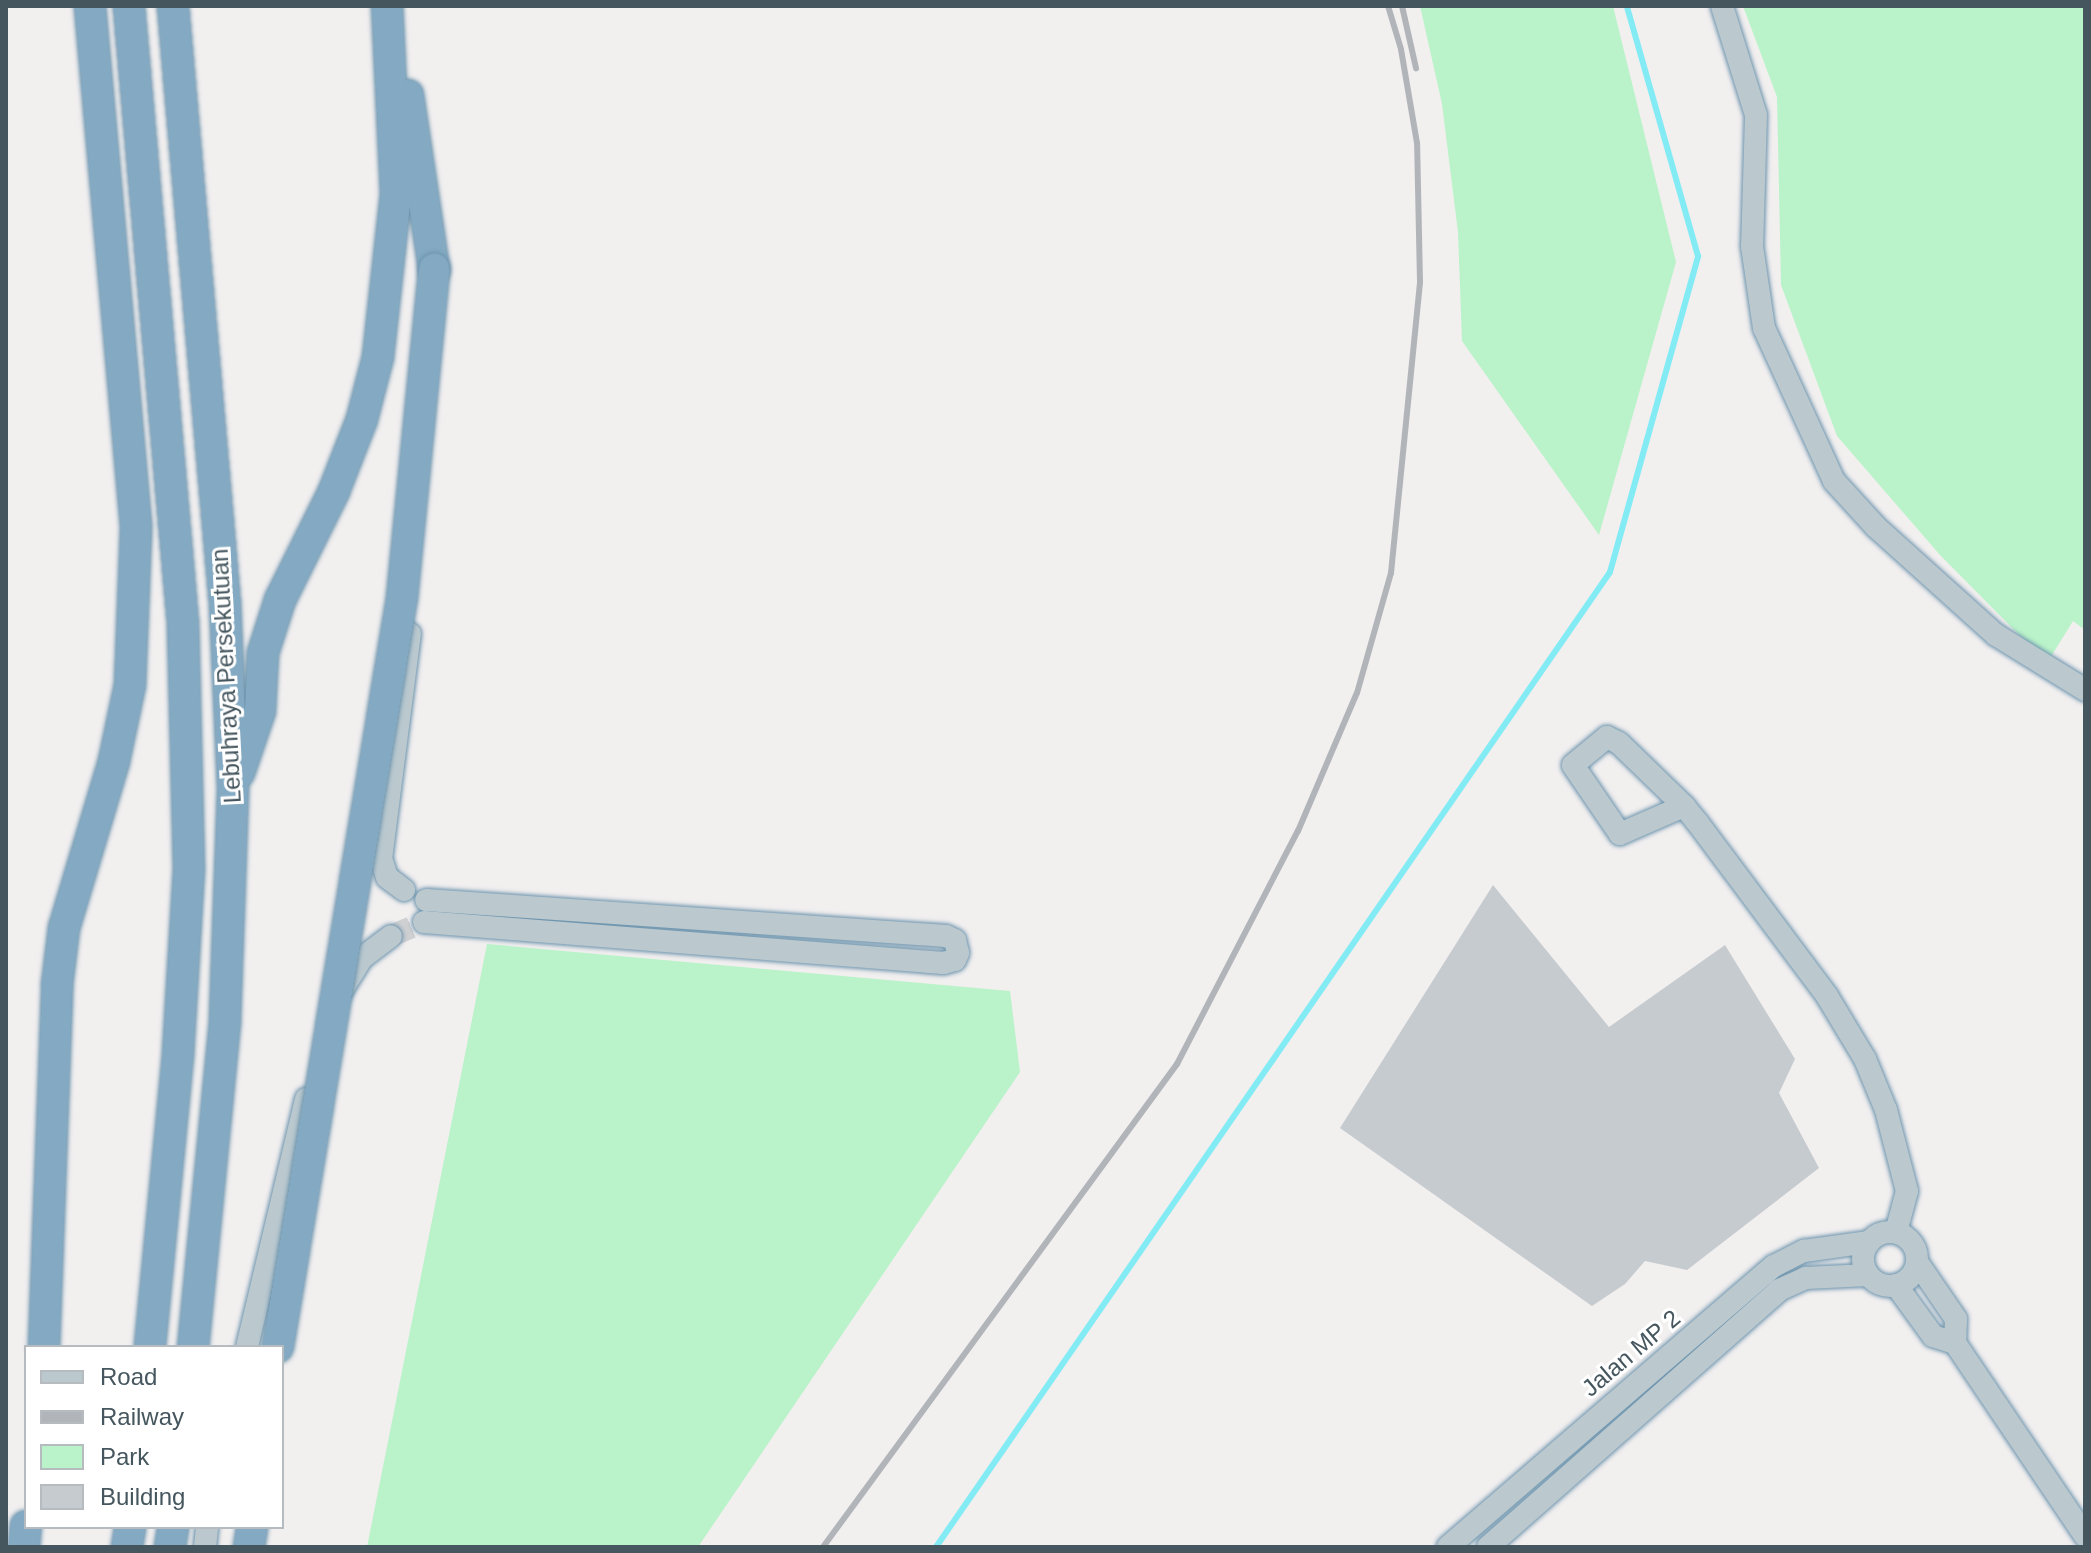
<!DOCTYPE html>
<html>
<head>
<meta charset="utf-8">
<style>
	body { margin:0 }
	#map { position:relative; width:2091px; height:1553px; overflow:hidden; background:#f2efef; font-family:Arial,sans-serif }
	div>[style] { position:absolute }
	.green>* { inset:0; background:#baf3c9 }
	.stream>* { height:6px; margin:-3px; padding:0 3px; transform-origin:3px; border-radius:3px; background:#83ebf4 }
	.building>* { inset:0; background:#c6cbcf }
	.minor-tunnel>* { height:22px; margin-top:-11px; transform-origin:0; background:repeating-linear-gradient(90deg,#cfd0d2 0 22px,transparent 0 33px) }
	.roads { filter:drop-shadow(0 0 2px #6e95ae) drop-shadow(0 0 2px #6e95ae) }
	.minor>* { height:22px; margin:-11px; padding:0 11px; transform-origin:11px; border-radius:11px; background:#bbc9cf }
	.minor>.ring { margin:-11px; padding:0; box-sizing:content-box; background:none; border:22px solid #bbc9cf; border-radius:50% }
	.highway>* { height:30px; margin:-15px; padding:0 15px; transform-origin:15px; border-radius:15px; background:#83aac2 }
	.rail>* { height:6px; margin:-3px; padding:0 3px; transform-origin:3px; border-radius:3px; background:#b1b5ba }
	.bridges { filter:drop-shadow(0 0 2px #6e95ae) drop-shadow(0 0 2px #6e95ae) }
	.highway-bridge>* { height:30px; margin:-15px; padding:0 15px; transform-origin:15px; border-radius:15px; background:#83aac2 }
	span { translate:-50% -50%; white-space:nowrap; text-align:center; line-height:1.15; -webkit-text-stroke:6px #fff; paint-order:stroke }
	.street-label { font-size:24px; color:#45565e }
	.frame { position:absolute; inset:0; border:8px solid #45565e; pointer-events:none }
	.legend { position:absolute; left:24px; top:1345px; width:260px; height:184px; box-sizing:border-box; background:#fff; border:2px solid #b5bbbf; margin:0; padding:10px 14px; list-style:none; font-size:24px; color:#45565e }
	.legend li { display:flex; align-items:center; gap:16px; height:40px }
	.legend b { width:40px; border:2px solid #b5bbbf }
</style>
</head>
<body>
<div id="map">
	<div class="green">
		<i style="clip-path:polygon(1420px 6px,1613px 6px,1676px 262px,1599px 535px,1462px 341px,1458px 232px,1442px 104px)"></i>
		<i style="clip-path:polygon(1743px 6px,2085px 6px,2085px 630px,2073px 621px,2047px 663px,1940px 555px,1837px 436px,1781px 285px,1777px 97px)"></i>
		<i style="clip-path:polygon(487px 944px,1010px 991px,1020px 1072px,698px 1547px,367px 1547px)"></i>
	</div>
	<div class="stream">
		<i style="left:936px;top:1547px;width:1185px;rotate:-55.34deg"></i>
		<i style="left:1610px;top:572px;width:328px;rotate:-74.4deg"></i>
		<i style="left:1698px;top:256px;width:260px;rotate:-105.9deg"></i>
	</div>
	<div class="building">
		<i style="clip-path:polygon(1493px 885px,1609px 1027px,1725px 945px,1795px 1059px,1779px 1093px,1819px 1168px,1687px 1270px,1645px 1261px,1625px 1284px,1592px 1306px,1340px 1128px)"></i>
	</div>
	<div class="minor-tunnel">
		<i style="left:391px;top:936px;width:36px;rotate:-23deg"></i>
	</div>
	<div class="roads">
		<div class="minor">
			<i style="left:1722px;top:6px;width:114px;rotate:72.7deg"></i>
			<i style="left:1756px;top:115px;width:131px;rotate:91.7deg"></i>
			<i style="left:1752px;top:246px;width:83px;rotate:81.7deg"></i>
			<i style="left:1764px;top:328px;width:168px;rotate:65.4deg"></i>
			<i style="left:1834px;top:481px;width:62px;rotate:47.6deg"></i>
			<i style="left:1876px;top:527px;width:161px;rotate:42deg"></i>
			<i style="left:1996px;top:635px;width:105px;rotate:31.7deg"></i>
			<i style="left:1684px;top:806px;width:70px;rotate:156.4deg"></i>
			<i style="left:1620px;top:834px;width:83px;rotate:-124.3deg"></i>
			<i style="left:1573px;top:765px;width:44px;rotate:-39.5deg"></i>
			<i style="left:1607px;top:737px;width:13px;rotate:27deg"></i>
			<i style="left:1619px;top:743px;width:91px;rotate:44.1deg"></i>
			<i style="left:1684px;top:806px;width:21px;rotate:51deg"></i>
			<i style="left:1697px;top:822px;width:217px;rotate:53.2deg"></i>
			<i style="left:1827px;top:996px;width:74px;rotate:58.9deg"></i>
			<i style="left:1865px;top:1059px;width:55px;rotate:67.6deg"></i>
			<i style="left:1886px;top:1110px;width:84px;rotate:75.5deg"></i>
			<i style="left:1907px;top:1191px;width:42px;rotate:105deg"></i>
			<i style="left:404px;top:890px;width:21px;rotate:-143deg"></i>
			<i style="left:387px;top:877px;width:19px;rotate:-108deg"></i>
			<i style="left:381px;top:859px;width:227px;rotate:-82.7deg"></i>
			<i style="left:424px;top:922px;width:521px;rotate:4.52deg"></i>
			<i style="left:943px;top:963px;width:12px;rotate:-14deg"></i>
			<i style="left:955px;top:960px;width:8px;rotate:-67deg"></i>
			<i style="left:958px;top:953px;width:13px;rotate:-103deg"></i>
			<i style="left:955px;top:940px;width:10px;rotate:-156deg"></i>
			<i style="left:946px;top:936px;width:521px;rotate:-176.04deg"></i>
			<i style="left:342px;top:990px;width:38px;rotate:-58deg"></i>
			<i style="left:362px;top:958px;width:36px;rotate:-37deg"></i>
			<i class="ring" style="left:1863px;top:1232px;width:32px;height:32px"></i>
			<i style="left:1917px;top:1262px;width:69px;rotate:55.6deg"></i>
			<i style="left:1956px;top:1319px;width:24px;rotate:92deg"></i>
			<i style="left:1955px;top:1343px;width:233px;rotate:56deg"></i>
			<i style="left:1896px;top:1285px;width:63px;rotate:54deg"></i>
			<i style="left:1933px;top:1336px;width:23px;rotate:18deg"></i>
			<i style="left:247px;top:1347px;width:255px;rotate:-76.6deg"></i>
			<i style="left:205px;top:1547px;width:20px;rotate:-84deg"></i>
			<i style="left:1448px;top:1547px;width:430px;rotate:-40.8deg"></i>
			<i style="left:1774px;top:1266px;width:34px;rotate:-27deg"></i>
			<i style="left:1804px;top:1251px;width:66px;rotate:-7.9deg"></i>
			<i style="left:1488px;top:1547px;width:388px;rotate:-41.4deg"></i>
			<i style="left:1779px;top:1290px;width:30px;rotate:-24deg"></i>
			<i style="left:1806px;top:1278px;width:62px;rotate:-2.8deg"></i>
		</div>
		<div class="highway">
			<i style="left:129px;top:6px;width:619px;rotate:85deg"></i>
			<i style="left:183px;top:623px;width:246px;rotate:88.6deg"></i>
			<i style="left:189px;top:869px;width:186px;rotate:93.4deg"></i>
			<i style="left:178px;top:1055px;width:293px;rotate:95.5deg"></i>
			<i style="left:173px;top:6px;width:600px;rotate:85.03deg"></i>
			<i style="left:225px;top:604px;width:186px;rotate:87.5deg"></i>
			<i style="left:233px;top:790px;width:232px;rotate:92deg"></i>
			<i style="left:225px;top:1022px;width:327px;rotate:95.6deg"></i>
			<i style="left:408px;top:95px;width:176px;rotate:81.5deg"></i>
			<i style="left:239px;top:773px;width:65px;rotate:-71.3deg"></i>
			<i style="left:260px;top:711px;width:58px;rotate:-87deg"></i>
			<i style="left:263px;top:653px;width:56px;rotate:-72.2deg"></i>
			<i style="left:280px;top:600px;width:122px;rotate:-63.6deg"></i>
			<i style="left:334px;top:491px;width:77px;rotate:-68.7deg"></i>
			<i style="left:362px;top:419px;width:64px;rotate:-75.5deg"></i>
			<i style="left:378px;top:357px;width:164px;rotate:-83.7deg"></i>
			<i style="left:396px;top:194px;width:188px;rotate:-92.7deg"></i>
			<i style="left:44px;top:1347px;width:362px;rotate:-87.9deg"></i>
			<i style="left:57px;top:985px;width:57px;rotate:-83deg"></i>
			<i style="left:64px;top:928px;width:174px;rotate:-73.3deg"></i>
			<i style="left:114px;top:761px;width:78px;rotate:-78.1deg"></i>
			<i style="left:130px;top:685px;width:159px;rotate:-87.8deg"></i>
			<i style="left:136px;top:526px;width:522px;rotate:-95.06deg"></i>
			<i style="left:24px;top:1547px;width:21px;rotate:-85deg"></i>
			<i style="left:127px;top:1547px;width:20px;rotate:-81deg"></i>
			<i style="left:170px;top:1547px;width:20px;rotate:-81deg"></i>
			<i style="left:249px;top:1547px;width:20px;rotate:-81deg"></i>
		</div>
	</div>
	<div class="rail">
		<i style="left:1402px;top:6px;width:64px;rotate:77.3deg"></i>
		<i style="left:823px;top:1547px;width:599px;rotate:-53.76deg"></i>
		<i style="left:1177px;top:1064px;width:263px;rotate:-62.6deg"></i>
		<i style="left:1298px;top:831px;width:150px;rotate:-66.9deg"></i>
		<i style="left:1357px;top:693px;width:125px;rotate:-74.2deg"></i>
		<i style="left:1391px;top:573px;width:292px;rotate:-84.3deg"></i>
		<i style="left:1420px;top:282px;width:139px;rotate:-91.2deg"></i>
		<i style="left:1417px;top:143px;width:95px;rotate:-99.7deg"></i>
		<i style="left:1401px;top:49px;width:45px;rotate:-106.8deg"></i>
	</div>
	<div class="bridges">
		<div class="highway-bridge">
			<i style="left:278px;top:1347px;width:759px;rotate:-80.6deg"></i>
			<i style="left:402px;top:598px;width:331px;rotate:-84.4deg"></i>
		</div>
	</div>
	<div class="street-label">
		<span style="left:226px;top:676px;rotate:-93deg">Lebuhraya Persekutuan</span>
		<span style="left:1631px;top:1353px;rotate:-40deg">Jalan MP 2</span>
	</div>
	<div class="frame"></div>
	<ul class="legend">
	<li><b style="height:10px;background:#bbc9cf"></b>Road</li>
	<li><b style="height:10px;background:#b1b5ba"></b>Railway</li>
	<li><b style="height:22px;background:#baf3c9"></b>Park</li>
	<li><b style="height:22px;background:#c6cbcf"></b>Building</li>
	</ul>
</div>
</body>
</html>
